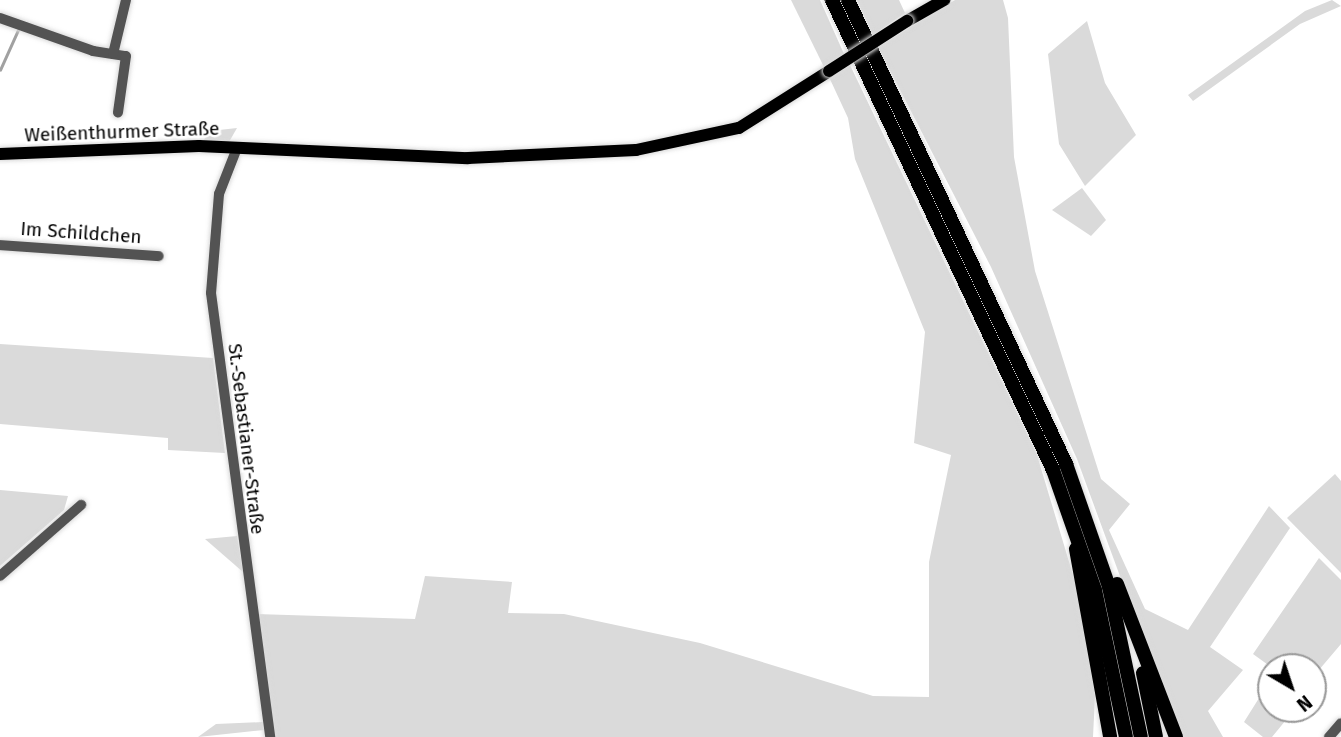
<!DOCTYPE html>
<html>
<head>
<meta charset="utf-8">
<style>
	body { margin:0 }
	#map { position:relative; width:1341px; height:737px; overflow:hidden; background:#fff; font-family:"Fira Sans",sans-serif }
	div>[style] { position:absolute }
	.green>* { inset:0; background:#dadada }
	.stream>* { height:2.5px; margin:-1.25px; padding:0 1.25px; transform-origin:1.25px; border-radius:1.25px; background:#a1a1a1 }
	.roads { filter:drop-shadow(0 0 2px #dbdbdb) drop-shadow(0 0 2px #dbdbdb) }
	.minor>* { height:10px; margin:-5px; padding:0 5px; transform-origin:5px; border-radius:5px; background:#535353 }
	.major>* { height:12px; margin:-6px; padding:0 6px; transform-origin:6px; border-radius:6px; background:#000 }
	.highway>* { height:14px; margin:-7px; padding:0 7px; transform-origin:7px; border-radius:7px; background:#000 }
	.bridges { filter:drop-shadow(0 0 2px #dbdbdb) drop-shadow(0 0 2px #dbdbdb) }
	.major-bridge>* { height:12px; margin:-6px; padding:0 6px; transform-origin:6px; border-radius:6px; background:#000 }
	span { translate:-50% -50%; white-space:nowrap; text-align:center; line-height:1.15; -webkit-text-stroke:5px #fff; paint-order:stroke }
	.street-label { font-size:19px; color:#000 }
	.north { position:absolute; left:1257px; top:653px; width:70px; height:70px; box-sizing:border-box; background:#fff; border:2px solid #999; border-radius:50%; rotate:141deg; font-size:19px; font-weight:700; line-height:28px; text-align:center; color:#000 }
	.north::after { content:''; display:block; margin:auto; width:24px; height:32px; background:#000; clip-path:polygon(50% 0,100% 100%,50% 72%,0 100%) }
</style>
</head>
<body>
<div id="map">
	<div class="green">
		<i style="clip-path:polygon(791px 0,820px 0,844px 54px,824px 67px)"></i>
		<i style="clip-path:polygon(857px 0,899px 0,905px 13px,873px 35px)"></i>
		<i style="clip-path:polygon(955px 0,1003px 0,1008px 18px,1014px 157px,1035px 271px,1101px 479px,1130px 504px,1109px 530px,1145px 609px,1188px 630px,1269px 506px,1290px 528px,1210px 647px,1243px 670px,1208px 711px,1223px 737px,1179px 737px,1077px 459px,991px 267px,878px 47px)"></i>
		<i style="clip-path:polygon(1332px 0,1341px 6px,1300px 24px,1193px 101px,1188px 95px,1305px 11px)"></i>
		<i style="clip-path:polygon(1087px 21px,1105px 83px,1136px 135px,1085px 186px,1059px 144px,1048px 54px)"></i>
		<i style="clip-path:polygon(850px 65px,1037px 455px,1079px 595px,1095px 696px,1093px 737px,273px 737px,256px 614px,415px 619px,425px 576px,512px 582px,508px 613px,564px 614px,700px 643px,873px 696px,929px 697px,929px 562px,951px 455px,914px 443px,925px 332px,855px 159px,848px 118px,829px 77px)"></i>
		<i style="clip-path:polygon(237px 128px,229px 142px,203px 141px,210px 131px)"></i>
		<i style="clip-path:polygon(1082px 188px,1106px 220px,1091px 236px,1052px 210px)"></i>
		<i style="clip-path:polygon(0 344px,213px 358px,225px 453px,168px 450px,168px 438px,0 424px)"></i>
		<i style="clip-path:polygon(1335px 474px,1341px 481px,1341px 573px,1287px 518px)"></i>
		<i style="clip-path:polygon(0 490px,68px 496px,64px 510px,0 566px)"></i>
		<i style="clip-path:polygon(237px 536px,243px 572px,205px 539px)"></i>
		<i style="clip-path:polygon(1319px 558px,1341px 580px,1341px 644px,1313px 677px,1313px 667px,1271px 667px,1253px 654px)"></i>
		<i style="clip-path:polygon(1271px 679px,1271px 709px,1295px 709px,1272px 737px,1263px 737px,1244px 722px)"></i>
		<i style="clip-path:polygon(263px 722px,264px 730px,198px 737px,216px 724px)"></i>
	</div>
	<div class="stream">
		<i style="left:0;top:70px;width:46px;rotate:-65.7deg"></i>
	</div>
	<div class="roads">
		<div class="minor">
			<i style="left:0;top:18px;width:99px;rotate:19.5deg"></i>
			<i style="left:93px;top:51px;width:33px;rotate:9deg"></i>
			<i style="left:126px;top:56px;width:57px;rotate:98.1deg"></i>
			<i style="left:113px;top:54px;width:56px;rotate:-76.5deg"></i>
			<i style="left:237px;top:148px;width:49px;rotate:111.4deg"></i>
			<i style="left:219px;top:194px;width:99px;rotate:94.6deg"></i>
			<i style="left:211px;top:293px;width:448px;rotate:82.4deg"></i>
			<i style="left:0;top:245px;width:159px;rotate:4deg"></i>
			<i style="left:0;top:576px;width:108px;rotate:-41.2deg"></i>
			<i style="left:1329px;top:737px;width:18px;rotate:-49deg"></i>
		</div>
		<div class="major">
			<i style="left:907px;top:21px;width:43px;rotate:-29.6deg"></i>
			<i style="left:0;top:154px;width:199px;rotate:-2.3deg"></i>
			<i style="left:199px;top:146px;width:269px;rotate:2.6deg"></i>
			<i style="left:468px;top:158px;width:168px;rotate:-2.7deg"></i>
			<i style="left:636px;top:150px;width:105px;rotate:-12.1deg"></i>
			<i style="left:739px;top:128px;width:107px;rotate:-32.3deg"></i>
		</div>
		<div class="highway">
			<i style="left:832px;top:0;width:519px;rotate:64.82deg"></i>
			<i style="left:1053px;top:470px;width:127px;rotate:70.7deg"></i>
			<i style="left:1095px;top:590px;width:150px;rotate:78.1deg"></i>
			<i style="left:848px;top:0;width:513px;rotate:64.83deg"></i>
			<i style="left:1066px;top:464px;width:130px;rotate:70.7deg"></i>
			<i style="left:1109px;top:587px;width:153px;rotate:78deg"></i>
			<i style="left:1076px;top:549px;width:191px;rotate:79.7deg"></i>
			<i style="left:1117px;top:584px;width:164px;rotate:68.9deg"></i>
			<i style="left:1143px;top:673px;width:65px;rotate:78.5deg"></i>
		</div>
	</div>
	<div class="bridges">
		<div class="major-bridge">
			<i style="left:829px;top:71px;width:93px;rotate:-32.7deg"></i>
		</div>
	</div>
	<div class="street-label">
		<span style="left:122px;top:132px;rotate:-2deg">Weißenthurmer Straße</span>
		<span style="left:81px;top:233px;rotate:4deg">Im Schildchen</span>
		<span style="left:246px;top:439px;rotate:83deg">St.-Sebastianer-Straße</span>
	</div>
	<div class="north">N</div>
</div>
</body>
</html>
